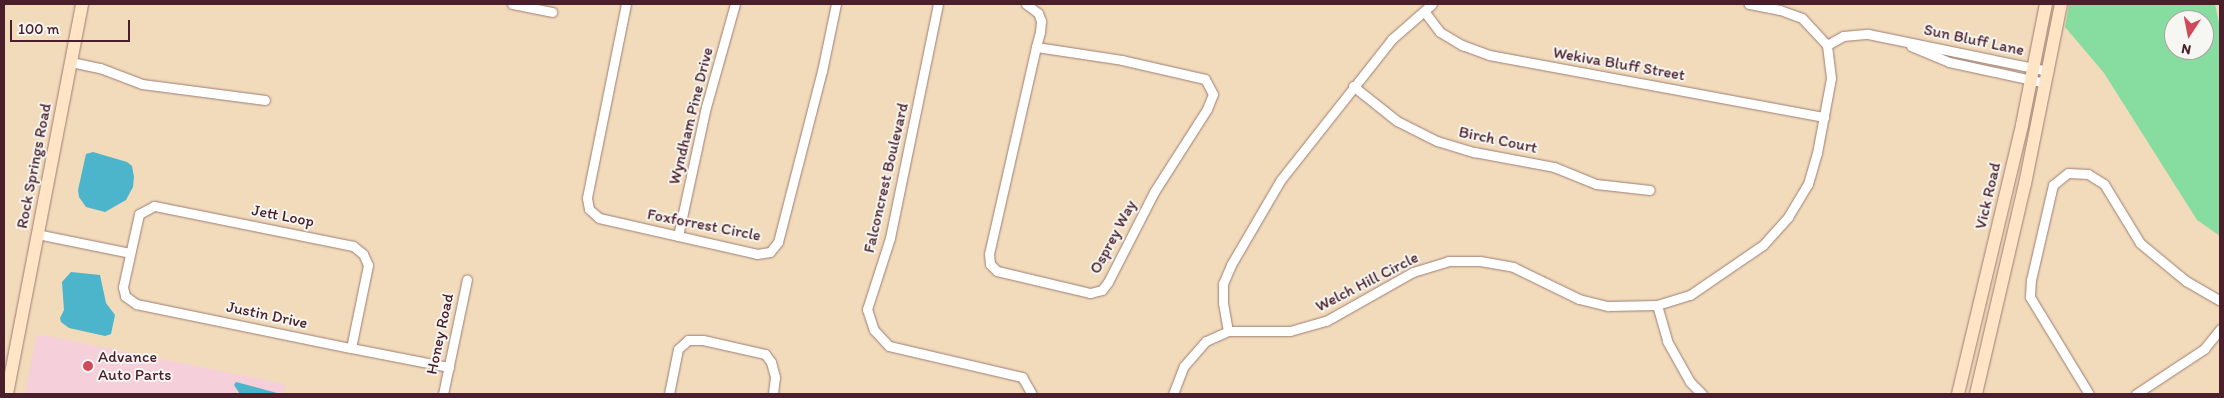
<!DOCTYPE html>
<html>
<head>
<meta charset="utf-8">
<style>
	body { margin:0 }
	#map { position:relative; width:2224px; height:398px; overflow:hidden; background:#f2dbbb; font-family:Itim,sans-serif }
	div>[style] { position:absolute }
	.built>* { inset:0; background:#f5cfd9 }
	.green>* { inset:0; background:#87dda0 }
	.water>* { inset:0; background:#4cb4cb }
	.roads { filter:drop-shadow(0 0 1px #9e7d73) drop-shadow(0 0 1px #9e7d73) }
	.street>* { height:9px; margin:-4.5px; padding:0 4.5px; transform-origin:4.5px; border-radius:4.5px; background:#fff }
	.secondary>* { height:12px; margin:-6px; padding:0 6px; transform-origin:6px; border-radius:6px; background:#ffe4c6 }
	.dots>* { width:14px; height:14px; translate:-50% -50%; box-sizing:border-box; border:2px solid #f6f6f2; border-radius:50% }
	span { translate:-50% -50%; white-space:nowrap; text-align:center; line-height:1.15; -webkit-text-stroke:4px #f6f6f2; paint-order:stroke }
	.street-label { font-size:16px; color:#4a1f2b }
	.poi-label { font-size:16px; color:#4a1f2b }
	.left { translate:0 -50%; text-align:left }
	.frame { position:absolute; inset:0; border:5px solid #4a1f2b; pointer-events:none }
	.north { position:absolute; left:2164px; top:10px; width:50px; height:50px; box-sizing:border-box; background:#f6f6f2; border:1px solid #b1a0a2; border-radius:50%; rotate:191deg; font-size:14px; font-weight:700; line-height:20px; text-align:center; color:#4a1f2b }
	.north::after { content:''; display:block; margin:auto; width:18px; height:22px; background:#d1495b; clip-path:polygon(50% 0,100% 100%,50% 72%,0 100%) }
	.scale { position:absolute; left:10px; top:20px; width:120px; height:22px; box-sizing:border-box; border:2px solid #4a1f2b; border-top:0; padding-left:6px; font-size:15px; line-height:18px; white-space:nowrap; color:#4a1f2b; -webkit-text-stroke:4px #f6f6f2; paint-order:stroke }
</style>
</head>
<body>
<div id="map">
	<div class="built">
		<i style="clip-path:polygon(37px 334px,285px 384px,284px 394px,25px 394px)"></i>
	</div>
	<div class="green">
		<i style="clip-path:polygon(evenodd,2069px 4px,2215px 4px,2220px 28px,2220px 236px,2197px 220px,2104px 73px,2065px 27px,2069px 4px,2174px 20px,2204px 20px,2204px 50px,2174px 50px,2174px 20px)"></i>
	</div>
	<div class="water">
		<i style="clip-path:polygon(93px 152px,127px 162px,132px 166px,134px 177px,133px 187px,126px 200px,105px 212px,86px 207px,79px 197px,78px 190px,86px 154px)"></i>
		<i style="clip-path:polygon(71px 272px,100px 275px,106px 303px,115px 315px,111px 334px,105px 336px,69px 328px,61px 322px,60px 318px,64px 310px,62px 282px)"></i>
		<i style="clip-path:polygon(236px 382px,277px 393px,277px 394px,240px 394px,234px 385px)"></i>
	</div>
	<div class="roads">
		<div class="street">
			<i style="left:512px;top:4px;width:41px;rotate:11.3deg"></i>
			<i style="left:626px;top:4px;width:198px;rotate:101.4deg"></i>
			<i style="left:587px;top:198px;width:11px;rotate:80deg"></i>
			<i style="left:589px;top:209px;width:13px;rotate:42deg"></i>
			<i style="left:599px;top:218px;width:162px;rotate:12.8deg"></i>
			<i style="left:757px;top:254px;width:13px;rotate:-9deg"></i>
			<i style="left:770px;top:252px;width:13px;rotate:-51deg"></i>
			<i style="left:778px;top:242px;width:177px;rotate:-75.6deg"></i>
			<i style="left:822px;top:71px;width:68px;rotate:-78.2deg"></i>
			<i style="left:938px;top:4px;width:239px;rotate:101.6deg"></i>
			<i style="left:890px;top:238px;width:75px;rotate:107.9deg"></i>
			<i style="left:867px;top:309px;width:22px;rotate:72deg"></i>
			<i style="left:874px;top:330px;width:22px;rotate:47deg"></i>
			<i style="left:889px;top:346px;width:137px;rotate:13.1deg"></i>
			<i style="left:1022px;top:377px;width:20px;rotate:60deg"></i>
			<i style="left:1026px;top:4px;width:15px;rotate:37deg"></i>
			<i style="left:1038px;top:13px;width:9px;rotate:69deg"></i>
			<i style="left:1041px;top:21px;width:11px;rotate:95deg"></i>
			<i style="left:1040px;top:32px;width:16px;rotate:105deg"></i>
			<i style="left:1036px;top:47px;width:212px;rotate:102.8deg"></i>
			<i style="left:989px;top:254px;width:10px;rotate:84deg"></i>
			<i style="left:990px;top:264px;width:10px;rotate:45deg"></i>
			<i style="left:997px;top:271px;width:96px;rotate:13.3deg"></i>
			<i style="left:1090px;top:293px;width:12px;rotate:-14deg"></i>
			<i style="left:1102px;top:290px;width:10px;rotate:-53deg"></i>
			<i style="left:1108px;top:282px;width:101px;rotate:-62.9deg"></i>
			<i style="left:1154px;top:192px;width:98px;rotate:-57.4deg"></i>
			<i style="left:1207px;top:109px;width:16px;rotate:-68deg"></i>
			<i style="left:1213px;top:94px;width:17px;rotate:-118deg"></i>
			<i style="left:1205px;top:79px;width:85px;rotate:-167.1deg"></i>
			<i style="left:1122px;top:60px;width:87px;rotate:-171.4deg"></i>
			<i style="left:1432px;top:4px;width:53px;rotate:138.8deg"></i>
			<i style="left:1392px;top:39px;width:181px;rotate:128.3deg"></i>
			<i style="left:1280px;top:181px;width:97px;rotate:120.3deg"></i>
			<i style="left:1231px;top:265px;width:21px;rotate:113deg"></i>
			<i style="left:1223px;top:284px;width:19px;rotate:90deg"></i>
			<i style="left:1223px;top:303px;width:28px;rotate:80deg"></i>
			<i style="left:1228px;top:331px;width:62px"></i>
			<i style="left:1290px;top:331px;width:37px;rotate:-16deg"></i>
			<i style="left:1326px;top:321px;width:100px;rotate:-29.4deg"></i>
			<i style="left:1413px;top:272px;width:37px;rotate:-17deg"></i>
			<i style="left:1448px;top:261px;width:32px"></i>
			<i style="left:1480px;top:261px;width:34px;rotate:10deg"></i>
			<i style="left:1513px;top:267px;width:73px;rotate:25.9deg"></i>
			<i style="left:1579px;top:299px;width:30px;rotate:14deg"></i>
			<i style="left:1608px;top:306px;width:49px;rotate:-1.2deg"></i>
			<i style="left:1657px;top:305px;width:34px;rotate:-17deg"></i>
			<i style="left:1690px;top:295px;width:88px;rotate:-34.4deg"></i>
			<i style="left:1763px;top:245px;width:38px;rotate:-48deg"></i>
			<i style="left:1788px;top:217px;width:39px;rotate:-59deg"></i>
			<i style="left:1808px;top:184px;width:32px;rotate:-74deg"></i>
			<i style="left:1817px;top:153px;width:76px;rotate:-79.4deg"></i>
			<i style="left:1831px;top:78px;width:33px;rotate:-97deg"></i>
			<i style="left:1827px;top:45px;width:37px;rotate:-133deg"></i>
			<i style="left:1802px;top:18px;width:23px;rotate:-160deg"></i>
			<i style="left:1780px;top:10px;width:32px;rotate:-169deg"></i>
			<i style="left:1424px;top:11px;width:26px;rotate:53deg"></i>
			<i style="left:1440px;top:32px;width:26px;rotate:31deg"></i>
			<i style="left:1462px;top:45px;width:29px;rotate:20deg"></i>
			<i style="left:1489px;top:55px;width:341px;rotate:10.5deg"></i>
			<i style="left:1827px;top:45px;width:18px;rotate:-29deg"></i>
			<i style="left:1843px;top:36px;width:25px;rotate:-5deg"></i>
			<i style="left:1868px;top:34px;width:184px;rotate:11.6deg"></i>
			<i style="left:1911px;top:46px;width:41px;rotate:22.8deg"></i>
			<i style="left:1949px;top:62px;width:98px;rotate:12.3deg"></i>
			<i style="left:71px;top:62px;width:30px;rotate:12deg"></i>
			<i style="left:100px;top:68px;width:45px;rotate:20.9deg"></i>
			<i style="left:142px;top:84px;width:124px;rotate:7.4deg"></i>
			<i style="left:1353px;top:86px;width:56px;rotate:38.5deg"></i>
			<i style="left:1397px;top:121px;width:45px;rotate:26.6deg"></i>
			<i style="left:1437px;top:141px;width:39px;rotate:17deg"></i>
			<i style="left:1474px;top:152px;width:81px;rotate:10.6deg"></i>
			<i style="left:1554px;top:167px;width:45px;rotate:22deg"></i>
			<i style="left:1596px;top:184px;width:54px;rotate:6.3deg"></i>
			<i style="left:37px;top:234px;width:95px;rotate:11.5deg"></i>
			<i style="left:678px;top:236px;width:132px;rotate:-77.8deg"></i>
			<i style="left:706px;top:107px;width:107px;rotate:-74.3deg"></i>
			<i style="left:1657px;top:305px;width:37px;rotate:74deg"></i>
			<i style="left:1667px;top:341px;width:47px;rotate:60.7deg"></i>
			<i style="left:1690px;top:382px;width:17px;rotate:45deg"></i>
			<i style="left:351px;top:348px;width:85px;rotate:-78.4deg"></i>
			<i style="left:368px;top:265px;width:12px;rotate:-114deg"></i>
			<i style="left:363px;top:254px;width:13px;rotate:-141deg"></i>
			<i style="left:353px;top:246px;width:203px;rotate:-168.6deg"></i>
			<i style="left:154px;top:206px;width:17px;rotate:152deg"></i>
			<i style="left:139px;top:214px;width:75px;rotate:102.4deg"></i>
			<i style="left:123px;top:287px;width:9px;rotate:77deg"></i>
			<i style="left:125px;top:296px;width:14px;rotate:36deg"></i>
			<i style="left:136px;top:304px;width:219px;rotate:11.6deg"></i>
			<i style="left:351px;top:348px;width:100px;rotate:11deg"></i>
			<i style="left:443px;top:394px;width:117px;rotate:-78.2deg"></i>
			<i style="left:669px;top:394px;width:46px;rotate:-78.7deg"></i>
			<i style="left:678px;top:349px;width:13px;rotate:-42deg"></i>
			<i style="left:688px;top:340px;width:15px"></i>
			<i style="left:703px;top:340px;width:64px;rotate:12.7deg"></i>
			<i style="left:765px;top:354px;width:10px;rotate:53deg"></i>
			<i style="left:771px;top:362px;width:16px;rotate:75deg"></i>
			<i style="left:775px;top:377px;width:17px;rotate:97deg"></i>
			<i style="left:1173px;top:394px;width:30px;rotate:-69deg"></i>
			<i style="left:1184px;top:366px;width:33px;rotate:-49deg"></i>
			<i style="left:1206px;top:341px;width:24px;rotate:-24deg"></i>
			<i style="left:2089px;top:394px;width:114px;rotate:-121.3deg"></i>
			<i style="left:2030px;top:297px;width:17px;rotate:-87deg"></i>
			<i style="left:2031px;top:280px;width:98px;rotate:-77deg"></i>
			<i style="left:2053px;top:185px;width:19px;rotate:-39deg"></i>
			<i style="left:2068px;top:173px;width:20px;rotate:3deg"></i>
			<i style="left:2088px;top:174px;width:19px;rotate:32deg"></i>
			<i style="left:2104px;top:184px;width:69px;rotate:58.6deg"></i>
			<i style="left:2140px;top:243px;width:60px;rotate:39.6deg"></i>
			<i style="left:2186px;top:281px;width:39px;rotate:30deg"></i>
			<i style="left:2136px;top:394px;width:82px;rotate:-33.5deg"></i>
			<i style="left:2204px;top:349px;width:26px;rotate:-51deg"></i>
		</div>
		<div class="secondary">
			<i style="left:7px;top:394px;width:397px;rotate:-79.1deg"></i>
			<i style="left:1958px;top:394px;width:277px;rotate:-76.6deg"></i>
			<i style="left:2022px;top:125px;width:123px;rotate:-78.8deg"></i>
			<i style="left:1976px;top:394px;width:216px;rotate:-76.9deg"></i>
			<i style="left:2025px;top:184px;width:184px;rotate:-78.7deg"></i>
		</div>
	</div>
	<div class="dots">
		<i style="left:88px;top:366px;background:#d1495b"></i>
	</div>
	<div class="street-label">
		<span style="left:1974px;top:40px;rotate:12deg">Sun Bluff Lane</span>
		<span style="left:1619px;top:64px;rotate:10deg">Wekiva Bluff Street</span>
		<span style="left:691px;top:116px;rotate:-76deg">Wyndham Pine Drive</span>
		<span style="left:1498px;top:140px;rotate:12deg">Birch Court</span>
		<span style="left:34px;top:166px;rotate:-79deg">Rock Springs Road</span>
		<span style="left:886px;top:178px;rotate:-77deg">Falconcrest Boulevard</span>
		<span style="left:1988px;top:196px;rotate:-77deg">Vick Road</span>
		<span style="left:283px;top:216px;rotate:11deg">Jett Loop</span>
		<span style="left:704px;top:225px;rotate:11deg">Foxforrest Circle</span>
		<span style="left:1113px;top:237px;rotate:-62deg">Osprey Way</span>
		<span style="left:1367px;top:282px;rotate:-27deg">Welch Hill Circle</span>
		<span style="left:267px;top:315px;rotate:12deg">Justin Drive</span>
		<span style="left:440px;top:334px;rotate:-78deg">Honey Road</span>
	</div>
	<div class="poi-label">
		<span class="left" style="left:98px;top:366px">Advance<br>Auto Parts</span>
	</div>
	<div class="frame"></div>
	<div class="north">N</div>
	<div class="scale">100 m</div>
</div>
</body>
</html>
